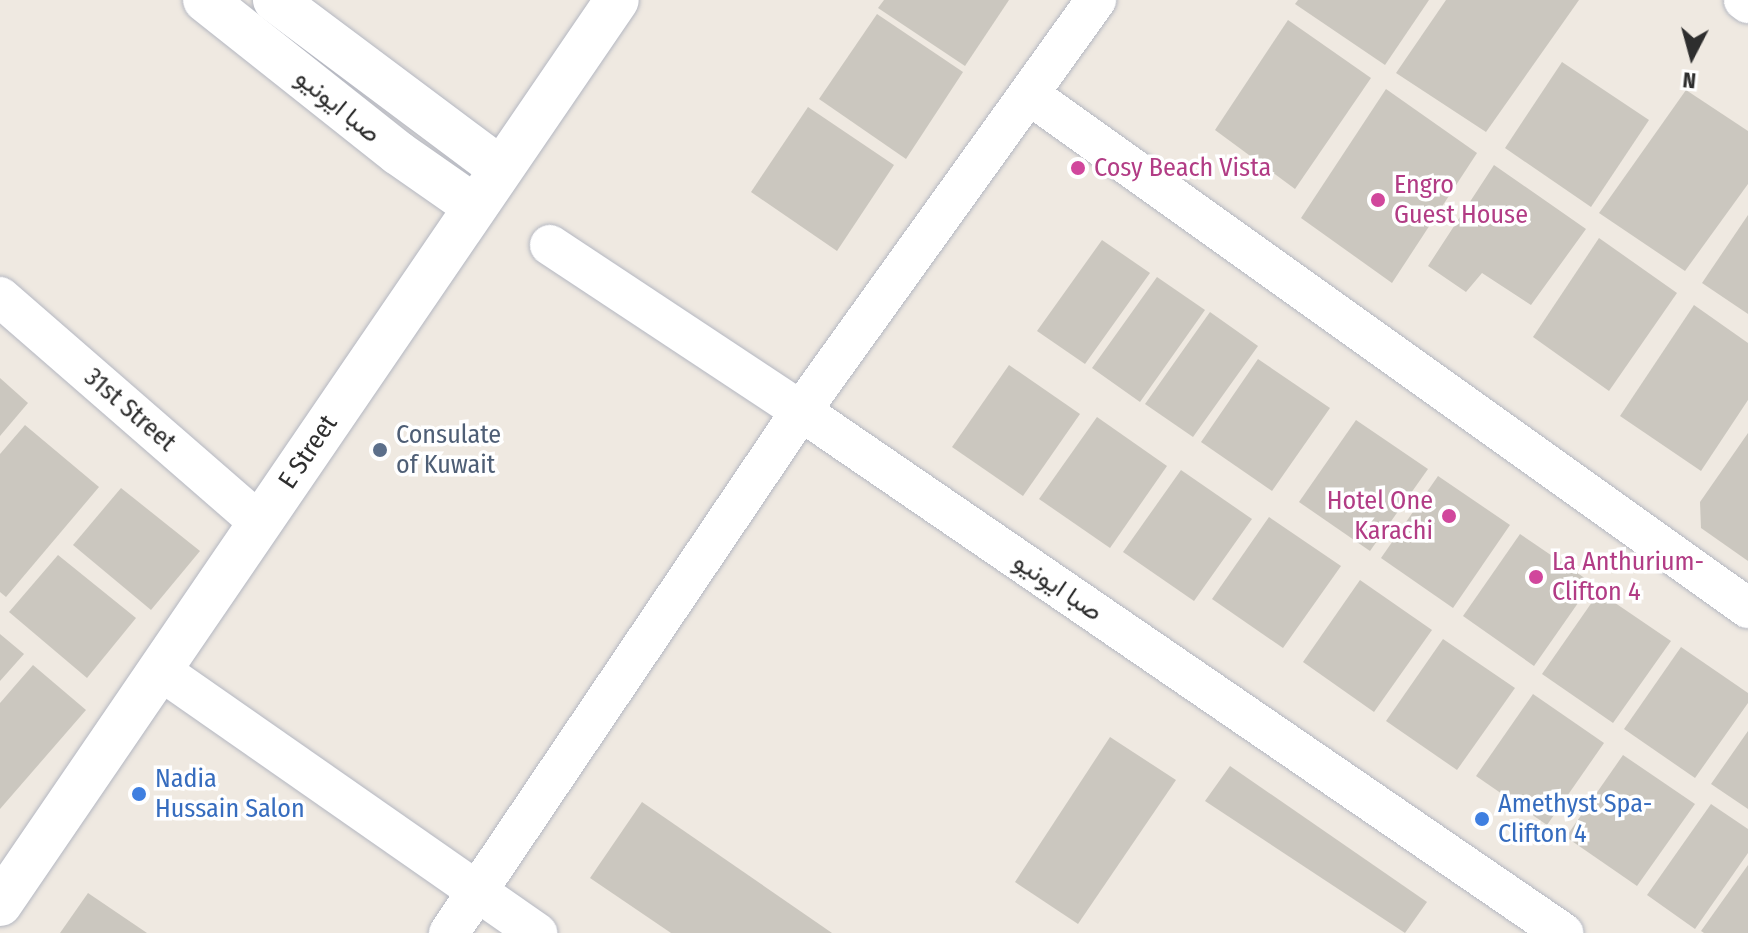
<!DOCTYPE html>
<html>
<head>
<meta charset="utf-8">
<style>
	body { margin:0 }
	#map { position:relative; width:1748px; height:933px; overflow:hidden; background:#efe9e1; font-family:"Fira Sans Condensed",Vazirmatn,sans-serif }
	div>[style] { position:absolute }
	.building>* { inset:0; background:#cbc7bf }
	.roads { filter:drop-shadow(0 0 2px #b4b7c1) drop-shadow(0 0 2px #b4b7c1) }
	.street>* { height:40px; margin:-20px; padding:0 20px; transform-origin:20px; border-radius:20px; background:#fff }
	.secondary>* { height:44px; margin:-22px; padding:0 22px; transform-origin:22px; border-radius:22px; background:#fff }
	.dots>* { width:22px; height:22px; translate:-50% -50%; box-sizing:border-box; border:4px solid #fff; border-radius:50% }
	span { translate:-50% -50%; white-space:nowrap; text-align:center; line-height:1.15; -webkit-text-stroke:7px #fff; paint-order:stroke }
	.street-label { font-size:26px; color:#2e2e2e }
	.hotel-label { font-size:26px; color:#b23c85 }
	.left { translate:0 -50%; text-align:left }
	.right { translate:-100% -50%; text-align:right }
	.service-label { font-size:26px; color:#4e5e75 }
	.shop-label { font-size:26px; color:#366cbe }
	.north { position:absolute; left:1652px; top:16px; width:80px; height:80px; -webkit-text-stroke:6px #fff; paint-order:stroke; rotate:186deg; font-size:22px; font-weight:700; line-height:32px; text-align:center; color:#2e2e2e }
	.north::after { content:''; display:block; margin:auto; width:28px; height:36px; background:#2e2e2e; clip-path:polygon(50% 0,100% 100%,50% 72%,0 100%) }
</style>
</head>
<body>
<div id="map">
	<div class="building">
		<i style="clip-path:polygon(884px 0,1009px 0,965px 66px,878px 8px)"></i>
		<i style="clip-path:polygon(1298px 0,1429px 0,1385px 65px,1295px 4px)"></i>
		<i style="clip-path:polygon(1446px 0,1579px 0,1486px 132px,1396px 73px)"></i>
		<i style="clip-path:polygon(877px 14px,963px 72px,906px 159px,819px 99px)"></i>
		<i style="clip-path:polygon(1288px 20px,1371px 78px,1295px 189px,1215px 130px)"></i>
		<i style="clip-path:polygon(1562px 62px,1649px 120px,1591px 207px,1505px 148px)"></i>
		<i style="clip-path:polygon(1386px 89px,1477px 153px,1392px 283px,1301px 218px)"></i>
		<i style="clip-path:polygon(1686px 90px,1748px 131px,1748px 184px,1685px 271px,1599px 213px)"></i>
		<i style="clip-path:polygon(808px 107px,894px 165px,837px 251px,751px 192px)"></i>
		<i style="clip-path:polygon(1494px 165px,1586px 229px,1531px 305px,1482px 273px,1466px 292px,1428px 266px)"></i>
		<i style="clip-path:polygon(1748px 215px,1748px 314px,1702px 283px)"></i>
		<i style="clip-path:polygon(1599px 238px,1677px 293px,1609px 391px,1533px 337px)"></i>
		<i style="clip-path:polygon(1102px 240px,1150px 273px,1085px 364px,1037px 331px)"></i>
		<i style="clip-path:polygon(1157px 277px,1205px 310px,1140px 402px,1092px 368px)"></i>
		<i style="clip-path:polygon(1694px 305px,1748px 343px,1748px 400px,1701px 471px,1620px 416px)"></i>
		<i style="clip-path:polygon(1210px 312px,1258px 346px,1193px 437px,1145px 404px)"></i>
		<i style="clip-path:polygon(1258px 359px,1330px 408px,1272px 491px,1201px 442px)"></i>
		<i style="clip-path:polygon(1009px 365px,1080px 414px,1023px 496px,952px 447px)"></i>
		<i style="clip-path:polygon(0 378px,28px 403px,0 436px)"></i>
		<i style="clip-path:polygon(1097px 417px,1167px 466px,1110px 548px,1039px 499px)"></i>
		<i style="clip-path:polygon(1356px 420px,1428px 469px,1370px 551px,1299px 502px)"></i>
		<i style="clip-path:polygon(25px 425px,99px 487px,6px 597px,0 592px,0 454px)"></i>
		<i style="clip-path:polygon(1748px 433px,1748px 561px,1701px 528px,1700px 502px)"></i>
		<i style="clip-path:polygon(1181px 470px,1252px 519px,1194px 601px,1123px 552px)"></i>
		<i style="clip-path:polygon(1438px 476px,1510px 525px,1453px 608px,1381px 558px)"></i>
		<i style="clip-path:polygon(121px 488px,200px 551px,151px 610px,73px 545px)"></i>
		<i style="clip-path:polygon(1269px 517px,1341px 566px,1283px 648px,1212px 599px)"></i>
		<i style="clip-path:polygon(1520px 534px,1592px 583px,1534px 666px,1463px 616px)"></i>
		<i style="clip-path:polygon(58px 555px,136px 618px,87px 678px,9px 612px)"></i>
		<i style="clip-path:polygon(1360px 580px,1432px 630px,1374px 712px,1303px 662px)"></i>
		<i style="clip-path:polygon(1599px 592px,1671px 641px,1613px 723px,1542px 674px)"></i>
		<i style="clip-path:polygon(0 634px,24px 654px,0 681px)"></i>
		<i style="clip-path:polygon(1443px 639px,1515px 688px,1457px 770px,1386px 721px)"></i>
		<i style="clip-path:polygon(1681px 647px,1748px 693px,1748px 703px,1695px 778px,1624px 729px)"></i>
		<i style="clip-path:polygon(33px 665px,86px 710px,0 809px,0 703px)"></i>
		<i style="clip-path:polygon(1533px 694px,1604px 743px,1547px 825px,1476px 776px)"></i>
		<i style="clip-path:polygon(1748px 731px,1748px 809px,1711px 784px)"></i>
		<i style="clip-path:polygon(1110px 737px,1176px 780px,1078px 924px,1015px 882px)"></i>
		<i style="clip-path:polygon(1623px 755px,1695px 804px,1637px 886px,1566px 837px)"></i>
		<i style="clip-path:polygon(1230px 766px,1427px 902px,1405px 933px,1205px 801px)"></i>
		<i style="clip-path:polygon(642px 802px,832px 933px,671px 933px,590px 878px)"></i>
		<i style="clip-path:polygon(1711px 804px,1748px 829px,1748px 853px,1695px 929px,1647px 895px)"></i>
		<i style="clip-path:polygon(1748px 865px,1748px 933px,1704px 933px,1701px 931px)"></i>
		<i style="clip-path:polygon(88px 893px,147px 933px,60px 933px)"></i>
	</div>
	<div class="roads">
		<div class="street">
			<i style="left:1744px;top:0;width:5px;rotate:37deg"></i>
			<i style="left:1031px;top:96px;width:881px;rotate:35.53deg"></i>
			<i style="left:550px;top:245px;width:301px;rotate:33.5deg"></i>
			<i style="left:801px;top:411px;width:924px;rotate:34.41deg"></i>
			<i style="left:0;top:297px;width:344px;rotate:41deg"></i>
			<i style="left:160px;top:670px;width:460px;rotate:34.9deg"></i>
			<i style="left:449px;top:933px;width:630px;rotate:-56.01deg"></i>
			<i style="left:801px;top:411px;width:506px;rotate:-54.33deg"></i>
		</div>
		<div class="secondary">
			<i style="left:205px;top:0;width:246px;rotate:38.4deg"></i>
			<i style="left:398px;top:153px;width:93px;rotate:34.9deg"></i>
			<i style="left:275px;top:0;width:282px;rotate:36.8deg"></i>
			<i style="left:0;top:904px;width:1094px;rotate:-55.69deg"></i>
		</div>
	</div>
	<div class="dots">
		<i style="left:1078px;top:168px;background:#d1479c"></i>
		<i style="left:1378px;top:200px;background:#d1479c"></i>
		<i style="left:380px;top:450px;background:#5c6f8a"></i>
		<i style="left:1449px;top:516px;background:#d1479c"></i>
		<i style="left:1536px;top:577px;background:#d1479c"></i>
		<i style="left:139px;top:794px;background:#3f7fe0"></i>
		<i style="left:1482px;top:819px;background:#3f7fe0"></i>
	</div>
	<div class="street-label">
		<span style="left:338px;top:106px;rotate:39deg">صبا ایونیو</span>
		<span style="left:130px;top:410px;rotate:41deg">31st Street</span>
		<span style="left:308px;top:452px;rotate:-56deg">E Street</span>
		<span style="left:1058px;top:587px;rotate:34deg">صبا ایونیو</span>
	</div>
	<div class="hotel-label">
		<span class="left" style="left:1094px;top:168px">Cosy Beach Vista</span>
		<span class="left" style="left:1394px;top:200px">Engro<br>Guest House</span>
		<span class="right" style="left:1433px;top:516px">Hotel One<br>Karachi</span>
		<span class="left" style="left:1552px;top:577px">La Anthurium-<br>Clifton 4</span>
	</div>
	<div class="service-label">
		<span class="left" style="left:396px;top:450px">Consulate<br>of Kuwait</span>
	</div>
	<div class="shop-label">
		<span class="left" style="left:155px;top:794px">Nadia<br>Hussain Salon</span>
		<span class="left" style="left:1498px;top:819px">Amethyst Spa-<br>Clifton 4</span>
	</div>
	<div class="north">N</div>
</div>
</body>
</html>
